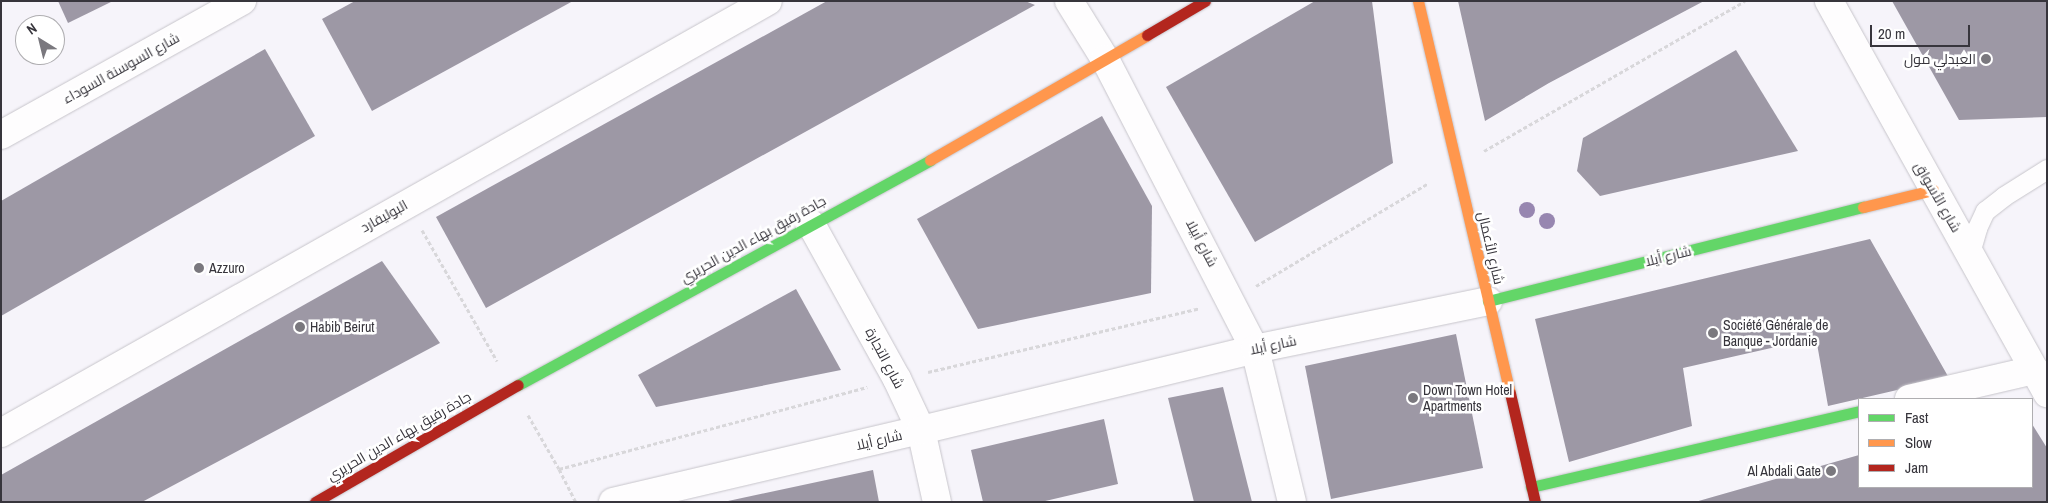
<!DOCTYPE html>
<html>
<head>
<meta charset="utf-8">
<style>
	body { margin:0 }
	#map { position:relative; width:2048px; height:503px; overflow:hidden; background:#f6f4fa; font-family:"Archivo Narrow",Cairo,sans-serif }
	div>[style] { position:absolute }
	.building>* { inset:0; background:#9d98a5 }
	.path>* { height:3px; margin-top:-1.5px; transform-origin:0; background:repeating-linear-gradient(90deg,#d8d7da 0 4px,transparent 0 6.5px) }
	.roads { filter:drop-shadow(0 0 1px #c7c5cb) drop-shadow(0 0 1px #c7c5cb) }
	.lane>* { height:19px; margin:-9.5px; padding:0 9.5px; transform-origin:9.5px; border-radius:9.5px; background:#fefdfe }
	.street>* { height:28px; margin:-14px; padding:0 14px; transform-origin:14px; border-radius:14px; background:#fefdfe }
	.fast>* { height:11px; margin:-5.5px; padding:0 5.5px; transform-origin:5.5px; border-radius:5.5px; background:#63d668 }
	.slow>* { height:11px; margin:-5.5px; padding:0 5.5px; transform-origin:5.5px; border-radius:5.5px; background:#ff974d }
	.jam>* { height:11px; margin:-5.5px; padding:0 5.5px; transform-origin:5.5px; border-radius:5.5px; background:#b3261e }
	.trees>* { width:16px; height:16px; margin:-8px; border-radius:50%; background:#9786b0 }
	.dots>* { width:14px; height:14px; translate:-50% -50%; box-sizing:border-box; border:2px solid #fff; border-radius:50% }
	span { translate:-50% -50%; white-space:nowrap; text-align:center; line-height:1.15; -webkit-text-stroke:5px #fff; paint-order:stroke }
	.poi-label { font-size:14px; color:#37353c }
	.right { translate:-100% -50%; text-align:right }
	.left { translate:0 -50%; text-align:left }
	.street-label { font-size:14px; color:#37353c }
	.frame { position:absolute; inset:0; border:2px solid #37353c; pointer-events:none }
	.legend { position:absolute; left:1858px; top:398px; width:175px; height:90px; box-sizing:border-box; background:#fff; border:1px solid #afaeb1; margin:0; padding:6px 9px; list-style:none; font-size:15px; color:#37353c }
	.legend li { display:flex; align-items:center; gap:10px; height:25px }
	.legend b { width:25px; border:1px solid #afaeb1 }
	.north { position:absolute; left:15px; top:15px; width:50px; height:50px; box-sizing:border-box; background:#fff; border:1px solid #afaeb1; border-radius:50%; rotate:324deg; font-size:14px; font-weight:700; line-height:20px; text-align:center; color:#37353c }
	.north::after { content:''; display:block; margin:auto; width:18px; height:22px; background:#7a787e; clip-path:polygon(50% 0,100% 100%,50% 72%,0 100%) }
	.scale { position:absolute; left:1870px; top:25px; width:100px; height:22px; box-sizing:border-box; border:2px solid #37353c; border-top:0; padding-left:6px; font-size:15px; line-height:18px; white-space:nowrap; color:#37353c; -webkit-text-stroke:4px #fff; paint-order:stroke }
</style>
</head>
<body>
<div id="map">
	<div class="building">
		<i style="clip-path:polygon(58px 1px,113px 1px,68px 23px)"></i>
		<i style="clip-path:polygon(355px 1px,573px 1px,372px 111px,322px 19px)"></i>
		<i style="clip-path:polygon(827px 1px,1025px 1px,1035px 5px,486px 308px,436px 217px)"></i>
		<i style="clip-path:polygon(1315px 1px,1372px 1px,1393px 163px,1255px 242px,1166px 87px)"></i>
		<i style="clip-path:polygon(1458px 1px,1704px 1px,1549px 83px,1485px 121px)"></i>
		<i style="clip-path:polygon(1892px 1px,2047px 1px,2047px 117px,1959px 120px)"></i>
		<i style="clip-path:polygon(265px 49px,315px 136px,1px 316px,1px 201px)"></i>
		<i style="clip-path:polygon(1736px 50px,1798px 151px,1600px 196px,1577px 171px,1583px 138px)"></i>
		<i style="clip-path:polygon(1102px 116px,1152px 206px,1151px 293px,978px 329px,917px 219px)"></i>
		<i style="clip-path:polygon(1870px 239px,1949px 378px,1828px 406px,1816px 338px,1683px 368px,1692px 426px,1569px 462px,1535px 319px)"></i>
		<i style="clip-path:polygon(382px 261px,440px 343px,142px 502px,1px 502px,1px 475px)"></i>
		<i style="clip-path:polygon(796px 289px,841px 370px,656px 407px,638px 375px)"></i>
		<i style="clip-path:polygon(1456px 334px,1483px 468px,1331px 499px,1305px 366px)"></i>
		<i style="clip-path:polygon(1223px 387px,1252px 502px,1194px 502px,1168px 398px)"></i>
		<i style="clip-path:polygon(1104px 419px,1118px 484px,1041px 502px,983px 502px,971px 450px)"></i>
		<i style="clip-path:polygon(2032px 424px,2047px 448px,2047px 502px,1695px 502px,1859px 455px,1859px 487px,2032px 487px)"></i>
		<i style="clip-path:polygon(873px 470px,879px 502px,728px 502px,728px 501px)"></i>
	</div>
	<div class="path">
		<i style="left:1484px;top:151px;width:301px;rotate:-29.9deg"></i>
		<i style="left:422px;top:230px;width:151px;rotate:60.2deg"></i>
		<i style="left:1256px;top:286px;width:201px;rotate:-30.8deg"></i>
		<i style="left:928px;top:372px;width:279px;rotate:-13.2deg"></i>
		<i style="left:528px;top:415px;width:62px;rotate:60.1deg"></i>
		<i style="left:559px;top:469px;width:319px;rotate:-14.9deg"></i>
		<i style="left:559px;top:469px;width:37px;rotate:63deg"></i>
	</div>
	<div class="roads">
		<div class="lane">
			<i style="left:1970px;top:253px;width:26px;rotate:-74deg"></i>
			<i style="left:1977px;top:228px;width:19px;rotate:-65deg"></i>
			<i style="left:1985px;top:211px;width:24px;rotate:-38deg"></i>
			<i style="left:2004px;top:196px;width:51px;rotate:-32.1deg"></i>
		</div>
		<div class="street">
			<i style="left:1069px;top:1px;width:68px;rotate:58.2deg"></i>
			<i style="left:1105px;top:59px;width:326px;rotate:62.7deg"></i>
			<i style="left:1255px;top:349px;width:157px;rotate:76.4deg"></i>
			<i style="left:1829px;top:1px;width:449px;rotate:60.9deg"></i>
			<i style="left:1px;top:135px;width:276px;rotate:-29.1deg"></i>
			<i style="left:811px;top:224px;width:177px;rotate:61deg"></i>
			<i style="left:897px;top:379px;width:56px;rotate:64.8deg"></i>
			<i style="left:921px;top:430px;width:74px;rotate:77.5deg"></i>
			<i style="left:1909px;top:399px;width:129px;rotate:-13deg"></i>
			<i style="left:1px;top:433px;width:880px;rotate:-29.39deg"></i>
			<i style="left:613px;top:502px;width:316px;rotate:-13.2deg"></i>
			<i style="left:921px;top:430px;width:344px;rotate:-13.6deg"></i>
			<i style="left:1255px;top:349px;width:238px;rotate:-11.6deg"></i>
		</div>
		<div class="fast">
			<i style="left:1488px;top:301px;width:387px;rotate:-14.1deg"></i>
			<i style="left:518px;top:385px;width:469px;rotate:-28.6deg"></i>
			<i style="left:1531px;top:487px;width:337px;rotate:-13deg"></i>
		</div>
		<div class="slow">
			<i style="left:1418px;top:1px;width:403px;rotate:76.8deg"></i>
			<i style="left:930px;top:160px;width:250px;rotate:-29.9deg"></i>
			<i style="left:1863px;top:207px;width:72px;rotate:-13.7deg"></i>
		</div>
		<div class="jam">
			<i style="left:1147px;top:35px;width:67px;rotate:-30.4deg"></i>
			<i style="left:1510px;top:393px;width:112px;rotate:77.1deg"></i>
			<i style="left:315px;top:502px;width:234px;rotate:-30deg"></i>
		</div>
	</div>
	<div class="trees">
		<i style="left:1527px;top:210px"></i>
		<i style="left:1547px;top:221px"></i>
	</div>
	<div class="dots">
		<i style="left:1986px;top:59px;background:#7a787e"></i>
		<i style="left:199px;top:268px;background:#7a787e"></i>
		<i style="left:300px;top:327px;background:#7a787e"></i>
		<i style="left:1713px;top:333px;background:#7a787e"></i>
		<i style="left:1413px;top:398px;background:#7a787e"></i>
		<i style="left:1831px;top:471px;background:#7a787e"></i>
	</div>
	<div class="poi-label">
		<span class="right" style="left:1976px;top:59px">العبدلي مول</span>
		<span class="left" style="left:209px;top:268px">Azzuro</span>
		<span class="left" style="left:1723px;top:333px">Société Générale de<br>Banque - Jordanie</span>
		<span class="left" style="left:310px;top:327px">Habib Beirut</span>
		<span class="left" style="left:1423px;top:398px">Down Town Hotel<br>Apartments</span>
		<span class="right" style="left:1821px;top:471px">Al Abdali Gate</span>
	</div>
	<div class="street-label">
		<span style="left:121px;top:68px;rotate:-29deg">شارع السوسنة السوداء</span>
		<span style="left:1938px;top:197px;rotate:60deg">شارع الأسواق</span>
		<span style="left:384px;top:216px;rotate:-29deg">البوليفارد</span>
		<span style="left:753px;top:239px;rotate:-29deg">جادة رفيق بهاء الدين الحريري</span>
		<span style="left:1202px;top:243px;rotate:62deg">شارع أبيلا</span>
		<span style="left:1491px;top:248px;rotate:77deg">شارع الأعمال</span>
		<span style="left:1668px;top:256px;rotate:-14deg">شارع أيلا</span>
		<span style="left:1273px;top:345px;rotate:-12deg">شارع أيلا</span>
		<span style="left:885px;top:358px;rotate:62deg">شارع التجارة</span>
		<span style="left:399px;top:436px;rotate:-30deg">جادة رفيق بهاء الدين الحريري</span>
		<span style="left:879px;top:440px;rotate:-13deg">شارع أيلا</span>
	</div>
	<div class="frame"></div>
	<ul class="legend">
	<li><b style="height:6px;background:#63d668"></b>Fast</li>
	<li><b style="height:6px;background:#ff974d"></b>Slow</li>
	<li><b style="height:6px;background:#b3261e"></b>Jam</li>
	</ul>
	<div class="north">N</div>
	<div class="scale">20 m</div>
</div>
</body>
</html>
